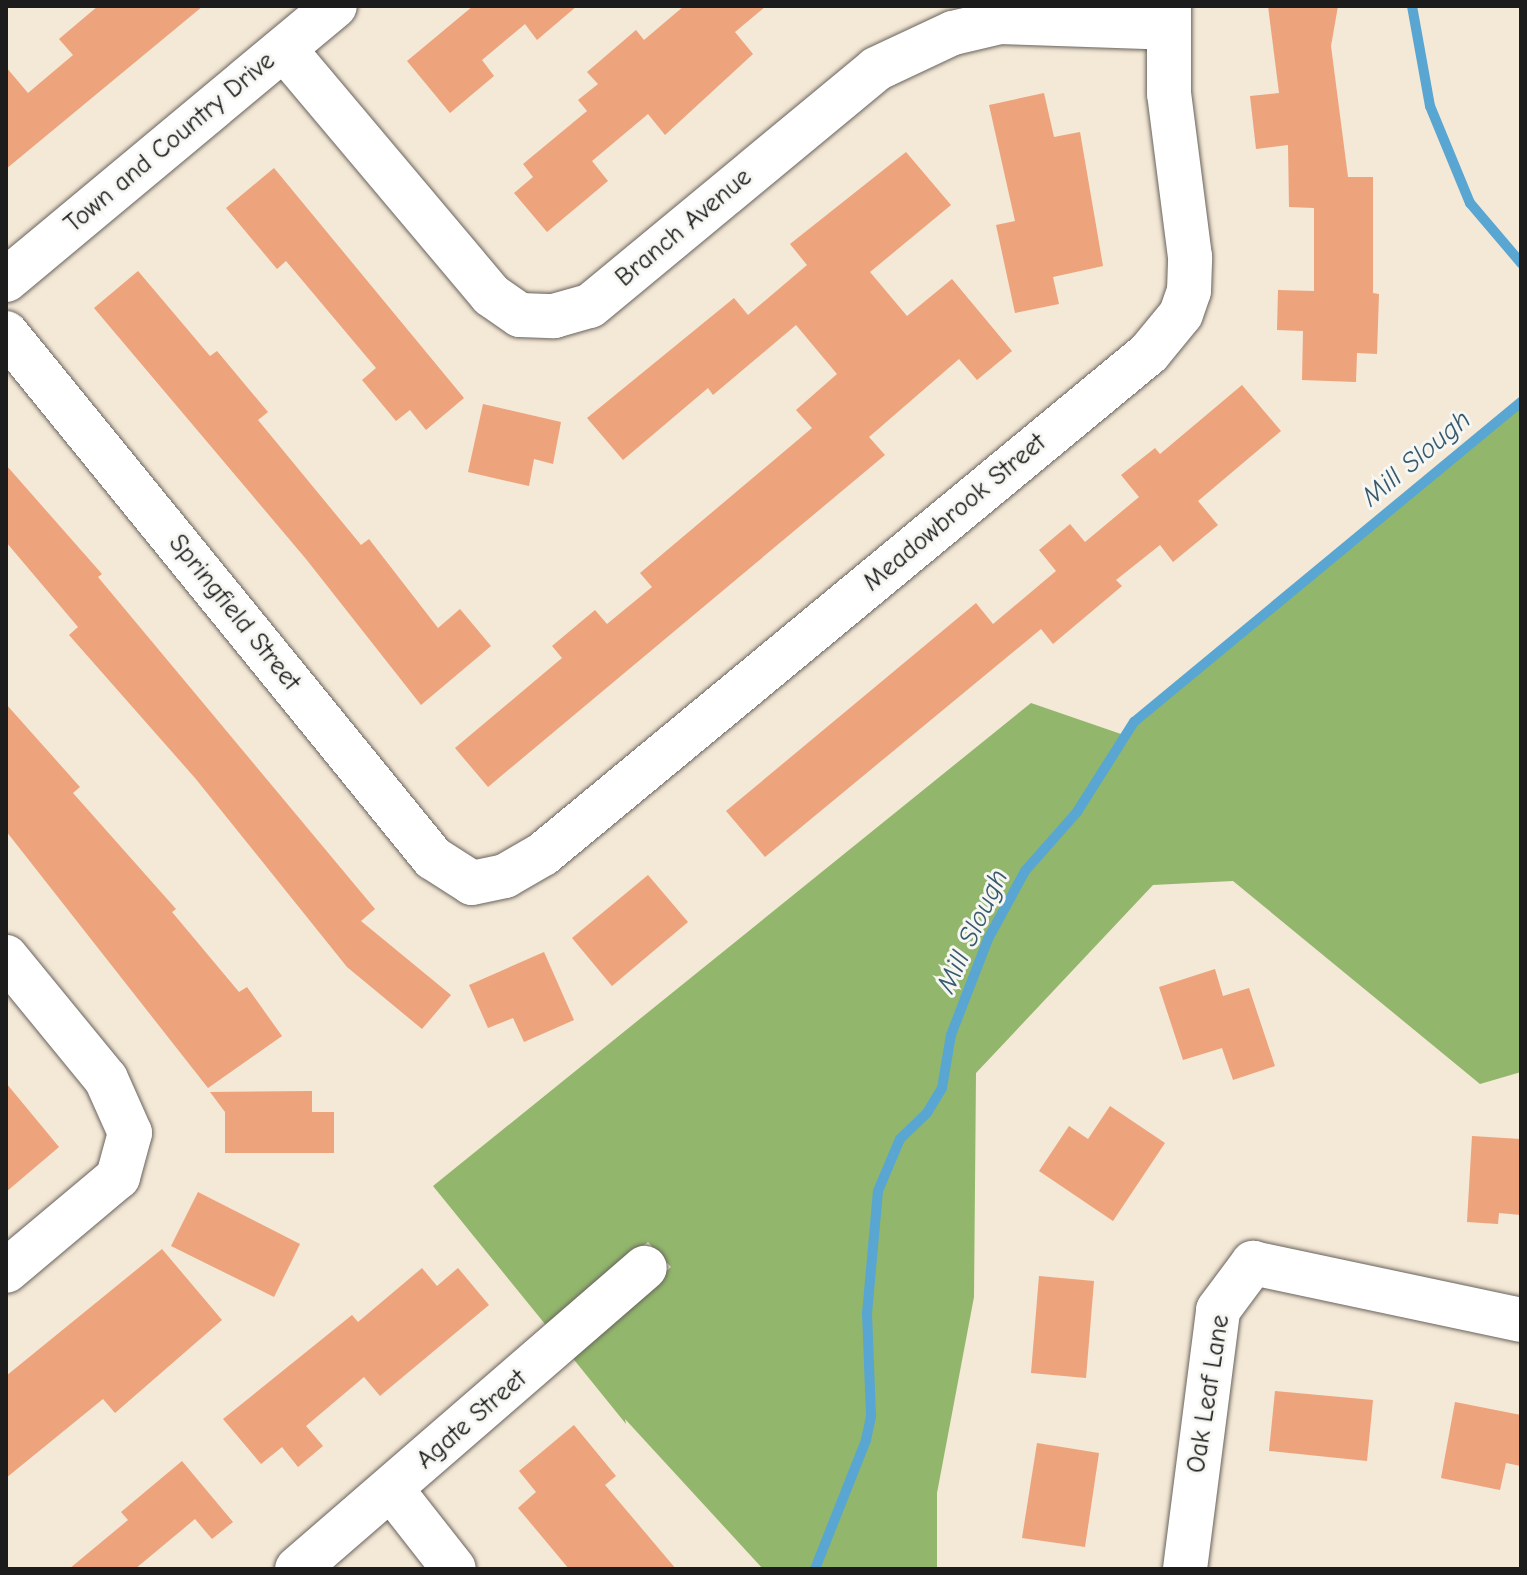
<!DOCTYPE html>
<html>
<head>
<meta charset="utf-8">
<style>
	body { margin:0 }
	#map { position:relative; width:1527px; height:1575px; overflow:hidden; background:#f4e8d6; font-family:"Comic Neue",sans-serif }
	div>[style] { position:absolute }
	.forest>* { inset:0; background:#92b76c }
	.stream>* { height:10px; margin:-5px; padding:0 5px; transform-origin:5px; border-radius:5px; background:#59a6d2 }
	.building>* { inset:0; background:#eda37c }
	.roads { filter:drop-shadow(0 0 2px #68635d) drop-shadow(0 0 2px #68635d) }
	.minor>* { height:44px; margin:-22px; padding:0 22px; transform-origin:22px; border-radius:22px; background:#fff }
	span { translate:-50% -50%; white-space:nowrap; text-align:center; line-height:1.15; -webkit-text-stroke:6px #f6f6f2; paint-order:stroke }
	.street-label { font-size:26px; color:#1c1c1c }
	.water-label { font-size:28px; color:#375a6e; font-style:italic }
	.frame { position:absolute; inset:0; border:8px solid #1c1c1c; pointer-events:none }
</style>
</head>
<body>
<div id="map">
	<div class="forest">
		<i style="clip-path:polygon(1521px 407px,1521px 1072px,1480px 1084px,1233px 881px,1153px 885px,976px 1073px,974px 1297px,937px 1493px,937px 1569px,763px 1569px,625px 1419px,626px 1424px,571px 1356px,671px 1267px,648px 1242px,549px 1329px,433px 1186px,1031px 703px,1121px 734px)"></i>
	</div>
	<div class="stream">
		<i style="left:1412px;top:6px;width:102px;rotate:79.8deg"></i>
		<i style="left:1430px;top:106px;width:105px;rotate:67.6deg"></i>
		<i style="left:1470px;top:203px;width:79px;rotate:49.6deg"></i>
		<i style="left:815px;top:1569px;width:139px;rotate:-68.4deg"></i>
		<i style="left:866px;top:1440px;width:25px;rotate:-78deg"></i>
		<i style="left:871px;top:1416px;width:102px;rotate:-92.2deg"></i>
		<i style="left:867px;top:1314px;width:123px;rotate:-84.9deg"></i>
		<i style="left:878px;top:1191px;width:56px;rotate:-67.1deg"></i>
		<i style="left:900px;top:1139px;width:37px;rotate:-44deg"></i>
		<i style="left:927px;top:1113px;width:29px;rotate:-59deg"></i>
		<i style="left:942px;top:1088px;width:54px;rotate:-80.4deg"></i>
		<i style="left:951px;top:1035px;width:103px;rotate:-68.9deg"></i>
		<i style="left:988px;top:939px;width:77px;rotate:-61.4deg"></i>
		<i style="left:1025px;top:871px;width:79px;rotate:-48.6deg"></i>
		<i style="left:1077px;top:812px;width:107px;rotate:-57.7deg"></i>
		<i style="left:1134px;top:722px;width:502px;rotate:-39.59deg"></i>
	</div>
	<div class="building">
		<i style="clip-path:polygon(98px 6px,203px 6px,6px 169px,6px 67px,28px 93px,73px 55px,59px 39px)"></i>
		<i style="clip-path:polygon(473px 6px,577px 6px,537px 40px,525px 24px,482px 60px,494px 76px,450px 113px,407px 61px)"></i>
		<i style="clip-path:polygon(684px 6px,766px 6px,735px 32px,753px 54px,665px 135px,648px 114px,592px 161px,608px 181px,547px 232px,514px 193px,533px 177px,523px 164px,587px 111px,578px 100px,598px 84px,587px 72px,636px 30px,644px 40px)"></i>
		<i style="clip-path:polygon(1268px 6px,1338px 6px,1331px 46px,1348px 177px,1373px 177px,1373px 293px,1379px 294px,1377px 354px,1357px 353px,1356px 382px,1302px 380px,1303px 331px,1277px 330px,1278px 290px,1314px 291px,1314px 208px,1289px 207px,1288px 145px,1256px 149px,1250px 96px,1279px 93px)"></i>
		<i style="clip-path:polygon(1044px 93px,1054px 137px,1080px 132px,1103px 266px,1053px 277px,1059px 304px,1015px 313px,996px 225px,1015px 221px,989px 105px)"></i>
		<i style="clip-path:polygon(906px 152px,951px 205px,870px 272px,907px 316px,952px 279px,1012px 351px,977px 380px,959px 359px,869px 437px,885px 455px,488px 787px,455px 748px,562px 658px,552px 646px,595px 610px,607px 624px,652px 587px,640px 573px,812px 428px,796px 410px,837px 374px,796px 325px,713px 395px,708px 388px,623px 460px,587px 418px,734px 298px,748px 315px,807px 265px,790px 244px)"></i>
		<i style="clip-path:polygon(274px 168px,464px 398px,426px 430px,410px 410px,396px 421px,362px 380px,376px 368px,286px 261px,277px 269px,226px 208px)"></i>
		<i style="clip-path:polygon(138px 271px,210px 356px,217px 351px,268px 412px,258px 420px,361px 545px,369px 539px,438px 628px,460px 609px,491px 646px,421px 705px,306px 559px,94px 308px)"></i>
		<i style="clip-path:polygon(1242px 385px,1281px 431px,1198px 501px,1218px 525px,1173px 562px,1160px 545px,1116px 580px,1122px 586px,1053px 644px,1041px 629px,765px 857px,726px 811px,976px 603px,993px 624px,1056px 571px,1039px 550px,1070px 524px,1085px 542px,1139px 497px,1121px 475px,1155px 448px,1160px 454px)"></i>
		<i style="clip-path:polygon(483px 404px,561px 422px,553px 464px,534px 459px,529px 486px,468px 472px)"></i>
		<i style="clip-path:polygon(6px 465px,102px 574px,98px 577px,375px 909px,361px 921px,451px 995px,422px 1029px,347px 967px,195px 778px,69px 635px,78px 627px,6px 542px)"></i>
		<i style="clip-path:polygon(6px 704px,80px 787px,73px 793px,176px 909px,172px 912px,239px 992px,247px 987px,282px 1036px,208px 1088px,6px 831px)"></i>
		<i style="clip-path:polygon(648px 875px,688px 922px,612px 986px,572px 938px)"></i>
		<i style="clip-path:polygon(544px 952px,574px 1020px,524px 1042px,513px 1018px,488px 1028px,469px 985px)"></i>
		<i style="clip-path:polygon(1215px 969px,1223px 996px,1249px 988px,1275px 1066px,1233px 1080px,1222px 1048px,1183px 1060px,1159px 987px)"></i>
		<i style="clip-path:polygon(6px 1083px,59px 1147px,6px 1192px)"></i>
		<i style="clip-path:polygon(312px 1091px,312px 1112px,334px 1112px,334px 1153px,225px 1153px,225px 1112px,210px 1092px)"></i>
		<i style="clip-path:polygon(1110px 1106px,1165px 1143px,1113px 1221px,1039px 1171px,1069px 1126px,1088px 1139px)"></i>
		<i style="clip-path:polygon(1472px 1136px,1521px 1139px,1521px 1215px,1499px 1213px,1498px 1224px,1467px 1222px)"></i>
		<i style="clip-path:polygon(198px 1192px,300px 1244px,274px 1297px,171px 1246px)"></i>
		<i style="clip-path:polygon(162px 1249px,222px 1320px,115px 1413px,103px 1399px,6px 1478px,6px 1376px)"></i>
		<i style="clip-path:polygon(422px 1268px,437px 1286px,458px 1268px,489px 1305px,380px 1396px,364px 1377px,306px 1426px,323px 1446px,298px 1467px,282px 1447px,261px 1464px,223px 1419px,352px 1315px,358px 1322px)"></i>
		<i style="clip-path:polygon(1039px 1276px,1094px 1281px,1086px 1378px,1031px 1373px)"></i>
		<i style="clip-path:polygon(1275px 1391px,1373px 1400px,1367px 1461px,1269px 1451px)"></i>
		<i style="clip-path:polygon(1455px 1402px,1521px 1415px,1521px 1466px,1506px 1463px,1500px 1490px,1441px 1478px)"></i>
		<i style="clip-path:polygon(574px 1425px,616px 1476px,605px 1485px,676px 1569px,569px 1569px,518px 1508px,536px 1492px,519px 1471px)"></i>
		<i style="clip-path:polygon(1037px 1443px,1099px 1453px,1085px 1547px,1022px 1538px)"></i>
		<i style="clip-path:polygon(182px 1461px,233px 1522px,212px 1539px,195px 1519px,135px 1569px,69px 1569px,128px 1520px,121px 1512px)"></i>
	</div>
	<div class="roads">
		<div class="minor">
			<i style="left:284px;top:49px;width:322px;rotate:49.9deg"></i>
			<i style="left:491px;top:295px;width:35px;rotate:35deg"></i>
			<i style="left:520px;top:315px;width:34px;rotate:2deg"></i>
			<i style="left:554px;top:316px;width:37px;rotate:-16deg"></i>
			<i style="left:590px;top:306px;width:371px;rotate:-39.6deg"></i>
			<i style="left:876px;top:69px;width:85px;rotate:-25.1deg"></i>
			<i style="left:953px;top:33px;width:48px;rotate:-13.2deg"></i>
			<i style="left:1000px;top:22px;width:168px;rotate:2deg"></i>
			<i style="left:6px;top:280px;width:428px;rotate:-39.8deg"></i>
			<i style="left:6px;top:333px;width:677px;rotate:50.88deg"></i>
			<i style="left:433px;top:858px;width:46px;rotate:32.7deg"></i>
			<i style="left:472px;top:883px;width:34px;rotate:-12deg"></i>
			<i style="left:505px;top:876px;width:44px;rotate:-30.1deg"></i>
			<i style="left:543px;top:854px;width:786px;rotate:-39.58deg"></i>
			<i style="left:1149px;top:353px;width:50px;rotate:-50.6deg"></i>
			<i style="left:1181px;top:314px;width:24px;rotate:-71deg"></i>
			<i style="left:1189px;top:291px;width:34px;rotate:-88deg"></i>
			<i style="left:1190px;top:257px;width:164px;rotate:-97.3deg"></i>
			<i style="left:1169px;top:94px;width:88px;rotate:-90deg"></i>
			<i style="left:6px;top:957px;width:158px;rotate:50.7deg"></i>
			<i style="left:106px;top:1079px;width:59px;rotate:66deg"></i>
			<i style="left:130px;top:1133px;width:46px;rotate:105.3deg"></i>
			<i style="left:118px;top:1177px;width:146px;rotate:140deg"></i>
			<i style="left:392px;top:1490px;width:100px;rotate:51.9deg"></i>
			<i style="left:297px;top:1569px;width:460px;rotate:-40.9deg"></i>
			<i style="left:1185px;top:1569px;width:261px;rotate:-82.7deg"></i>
			<i style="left:1218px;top:1310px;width:59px;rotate:-53.3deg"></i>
			<i style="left:1253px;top:1263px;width:274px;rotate:12deg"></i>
		</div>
	</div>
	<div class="street-label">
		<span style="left:170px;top:143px;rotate:-40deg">Town and Country Drive</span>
		<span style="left:684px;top:228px;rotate:-40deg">Branch Avenue</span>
		<span style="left:955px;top:513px;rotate:-40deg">Meadowbrook Street</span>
		<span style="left:234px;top:613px;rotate:51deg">Springfield Street</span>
		<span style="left:1209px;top:1394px;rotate:-81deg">Oak Leaf Lane</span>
		<span style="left:472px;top:1420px;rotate:-41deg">Agate Street</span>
	</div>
	<div class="water-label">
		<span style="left:1416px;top:458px;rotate:-40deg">Mill Slough</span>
		<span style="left:972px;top:931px;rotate:-65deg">Mill Slough</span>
	</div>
	<div class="frame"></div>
</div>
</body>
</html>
